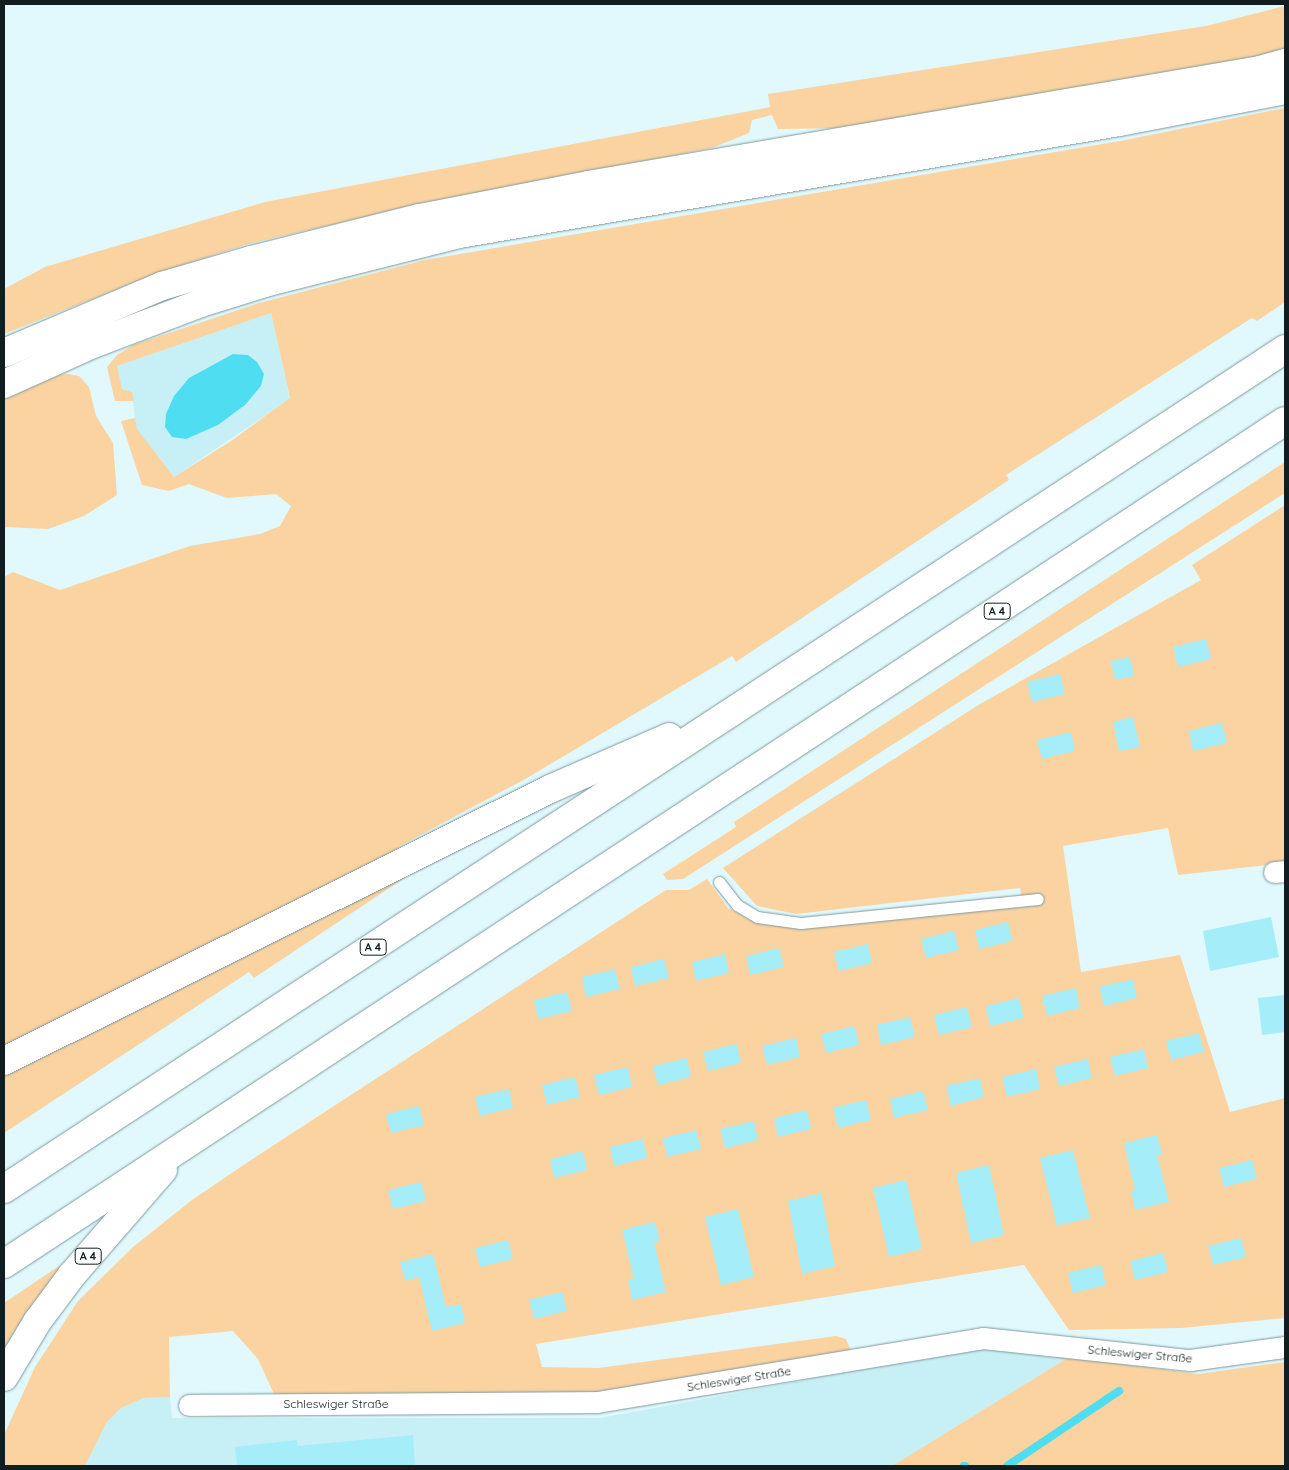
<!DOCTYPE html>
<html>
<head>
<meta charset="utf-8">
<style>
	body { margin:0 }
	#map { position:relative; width:1289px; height:1470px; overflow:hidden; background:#e1f9fd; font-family:Quicksand,sans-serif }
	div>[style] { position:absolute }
	.built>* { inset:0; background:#c7f0f6 }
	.green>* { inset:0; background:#fad3a0 }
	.water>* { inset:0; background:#4fddf1 }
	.stream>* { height:8px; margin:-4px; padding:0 4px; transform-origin:4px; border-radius:4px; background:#4fddf1 }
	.building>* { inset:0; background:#a5edf8 }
	.roads { filter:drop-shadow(0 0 1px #7c999d) drop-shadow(0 0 1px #7c999d) }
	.service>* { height:11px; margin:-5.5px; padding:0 5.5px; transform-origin:5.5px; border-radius:5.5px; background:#fff }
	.minor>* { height:21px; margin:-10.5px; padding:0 10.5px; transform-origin:10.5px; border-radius:10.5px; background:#fff }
	.motorway>* { height:28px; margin:-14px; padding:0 14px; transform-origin:14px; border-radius:14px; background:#fff }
	span { translate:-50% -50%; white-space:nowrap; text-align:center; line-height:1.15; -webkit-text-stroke:4.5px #fff; paint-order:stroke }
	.shield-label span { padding:1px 4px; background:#fff; border:1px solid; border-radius:4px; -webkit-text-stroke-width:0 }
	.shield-label { font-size:11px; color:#121d1f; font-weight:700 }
	.street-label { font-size:12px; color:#121d1f }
	.frame { position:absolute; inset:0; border:5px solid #121d1f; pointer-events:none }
</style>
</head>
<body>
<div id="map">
	<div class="built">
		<i style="clip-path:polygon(271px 313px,290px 399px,174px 477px,136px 429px,132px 392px,122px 389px,116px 366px)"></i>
		<i style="clip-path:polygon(984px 1347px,1069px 1357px,892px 1466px,85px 1466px,107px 1422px,121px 1408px,144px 1398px,170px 1397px,172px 1418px,600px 1418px)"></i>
	</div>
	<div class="green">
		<i style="clip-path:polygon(1285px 6px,1285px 49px,1254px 58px,852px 128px,778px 129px,772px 115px,752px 120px,749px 133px,712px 148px,422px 204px,248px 244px,158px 273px,4px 334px,4px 289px,45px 267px,265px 202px,770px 107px,768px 94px,1206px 26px)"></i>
		<i style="clip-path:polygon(1285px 108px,1285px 302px,1257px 321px,1252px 318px,1006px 475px,1009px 480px,736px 662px,732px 656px,527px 778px,398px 847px,399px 852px,4px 1048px,4px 577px,13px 572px,60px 590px,190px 546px,260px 534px,280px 526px,291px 506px,276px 494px,227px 498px,189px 484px,169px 491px,142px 485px,121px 421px,135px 418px,137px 429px,174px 477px,231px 441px,290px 398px,271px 313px,117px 366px,122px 389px,132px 392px,134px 401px,115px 401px,107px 367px,117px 355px,133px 345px,259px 303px,425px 260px,1120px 141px)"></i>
		<i style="clip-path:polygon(69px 374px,79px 376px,89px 387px,96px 416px,113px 443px,117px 495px,84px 516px,48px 529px,4px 527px,4px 399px,55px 375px)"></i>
		<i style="clip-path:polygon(1285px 462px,1285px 493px,683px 879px,667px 880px,663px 874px,736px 827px,734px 822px)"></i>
		<i style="clip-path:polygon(1285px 505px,1285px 863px,1178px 875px,1168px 828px,1063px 846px,1081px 972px,1180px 955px,1230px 1112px,1285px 1098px,1285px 1318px,1181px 1328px,1069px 1330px,1024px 1265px,536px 1344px,542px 1367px,598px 1368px,836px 1336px,846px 1339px,851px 1351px,605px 1393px,275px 1396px,258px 1359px,233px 1331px,169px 1337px,170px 1397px,144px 1398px,121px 1408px,107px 1422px,85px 1466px,4px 1466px,4px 1435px,35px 1367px,78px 1301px,133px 1247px,192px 1200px,248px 1162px,666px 890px,689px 890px,707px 879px,728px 908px,757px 923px,799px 926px,1024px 907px,1020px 888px,796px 914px,757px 906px,723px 868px,980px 704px,1201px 580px,1192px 565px)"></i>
		<i style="clip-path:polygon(418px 869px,254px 978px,249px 972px,4px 1133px,4px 1071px)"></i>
		<i style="clip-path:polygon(59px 1266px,63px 1271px,4px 1355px,4px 1303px)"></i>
		<i style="clip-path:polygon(1069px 1357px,1198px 1374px,1285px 1362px,1285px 1466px,892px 1466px)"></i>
	</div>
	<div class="water">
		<i style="clip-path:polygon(233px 354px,248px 355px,257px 362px,264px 374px,261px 386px,245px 405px,218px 425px,186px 439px,172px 437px,165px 427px,166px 414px,174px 396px,189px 378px)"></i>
	</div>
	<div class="stream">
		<i style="left:964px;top:1466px;width:1px"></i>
		<i style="left:1007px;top:1466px;width:135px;rotate:-33.8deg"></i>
	</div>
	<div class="building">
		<i style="clip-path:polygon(1206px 639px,1211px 659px,1178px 667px,1173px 647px)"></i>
		<i style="clip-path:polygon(1130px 657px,1134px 676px,1115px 680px,1111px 661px)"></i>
		<i style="clip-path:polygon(1060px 674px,1065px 694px,1032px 702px,1027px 682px)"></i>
		<i style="clip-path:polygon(1133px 717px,1140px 747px,1119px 751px,1113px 722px)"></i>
		<i style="clip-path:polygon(1222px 723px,1227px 743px,1193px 751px,1189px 731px)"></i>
		<i style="clip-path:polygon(1071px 732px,1075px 751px,1042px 759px,1037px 740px)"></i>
		<i style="clip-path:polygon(1271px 917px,1279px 957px,1210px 971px,1203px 931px)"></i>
		<i style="clip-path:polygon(1008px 922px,1012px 941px,979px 949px,975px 930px)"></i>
		<i style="clip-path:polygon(954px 931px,959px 950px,926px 958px,921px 939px)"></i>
		<i style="clip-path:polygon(868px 944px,872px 963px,839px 971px,834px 952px)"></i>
		<i style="clip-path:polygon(779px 948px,784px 967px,750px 975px,746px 956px)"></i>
		<i style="clip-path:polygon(725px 954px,729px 973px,696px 981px,692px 962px)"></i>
		<i style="clip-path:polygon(664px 959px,669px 978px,635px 986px,631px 967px)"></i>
		<i style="clip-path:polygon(615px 969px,620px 989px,586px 997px,582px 977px)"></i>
		<i style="clip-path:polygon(1133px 979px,1137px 998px,1104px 1006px,1099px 987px)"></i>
		<i style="clip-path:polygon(1076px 988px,1080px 1008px,1047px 1016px,1042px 996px)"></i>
		<i style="clip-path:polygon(567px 992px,572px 1011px,538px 1019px,534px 1000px)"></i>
		<i style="clip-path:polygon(1285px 995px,1285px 1032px,1262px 1035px,1258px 998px)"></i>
		<i style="clip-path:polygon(1019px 998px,1024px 1018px,990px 1026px,986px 1006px)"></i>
		<i style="clip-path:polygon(967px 1007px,972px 1027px,939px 1035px,934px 1015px)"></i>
		<i style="clip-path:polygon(910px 1017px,915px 1037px,881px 1045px,877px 1025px)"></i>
		<i style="clip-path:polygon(855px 1026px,859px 1045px,826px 1053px,821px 1034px)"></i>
		<i style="clip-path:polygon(1199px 1033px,1204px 1052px,1171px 1060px,1166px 1041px)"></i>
		<i style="clip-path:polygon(796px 1038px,800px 1057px,767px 1065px,762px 1046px)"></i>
		<i style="clip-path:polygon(737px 1044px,741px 1063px,708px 1071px,703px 1052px)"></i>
		<i style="clip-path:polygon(1144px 1049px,1148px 1068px,1115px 1076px,1110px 1057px)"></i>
		<i style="clip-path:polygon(687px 1058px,691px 1077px,658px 1085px,653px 1066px)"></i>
		<i style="clip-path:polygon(1088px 1059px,1092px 1078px,1059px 1086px,1054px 1067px)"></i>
		<i style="clip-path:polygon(628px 1067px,632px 1087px,599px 1095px,594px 1075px)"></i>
		<i style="clip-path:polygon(1036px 1069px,1040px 1089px,1007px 1097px,1002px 1077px)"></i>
		<i style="clip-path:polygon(575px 1077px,580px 1097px,547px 1105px,542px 1085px)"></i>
		<i style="clip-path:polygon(980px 1078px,984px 1097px,951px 1106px,946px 1086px)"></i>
		<i style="clip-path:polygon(509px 1089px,513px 1108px,480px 1116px,475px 1097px)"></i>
		<i style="clip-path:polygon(923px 1091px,928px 1110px,894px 1118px,890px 1099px)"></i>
		<i style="clip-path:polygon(866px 1100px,871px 1120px,838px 1128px,833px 1108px)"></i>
		<i style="clip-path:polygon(419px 1106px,424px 1125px,391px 1133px,386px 1114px)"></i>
		<i style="clip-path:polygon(807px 1110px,811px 1129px,778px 1137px,774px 1118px)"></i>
		<i style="clip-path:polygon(754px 1121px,758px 1140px,725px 1148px,720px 1129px)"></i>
		<i style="clip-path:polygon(696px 1130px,701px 1149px,667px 1157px,663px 1138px)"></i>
		<i style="clip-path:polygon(1157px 1135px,1162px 1154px,1157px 1155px,1169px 1202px,1135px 1210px,1131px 1191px,1135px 1190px,1124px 1143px)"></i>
		<i style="clip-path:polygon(643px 1139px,647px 1158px,614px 1166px,610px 1147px)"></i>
		<i style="clip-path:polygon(1073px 1150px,1090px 1218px,1057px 1226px,1040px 1158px)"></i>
		<i style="clip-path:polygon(583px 1151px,587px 1170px,554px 1178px,550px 1159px)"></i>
		<i style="clip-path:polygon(1252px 1160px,1257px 1179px,1224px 1187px,1219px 1168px)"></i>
		<i style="clip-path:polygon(989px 1165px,1004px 1235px,971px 1243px,956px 1173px)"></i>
		<i style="clip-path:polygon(906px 1180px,922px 1249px,889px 1257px,873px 1188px)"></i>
		<i style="clip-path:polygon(421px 1182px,426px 1201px,393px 1209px,388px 1190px)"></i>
		<i style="clip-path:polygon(821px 1193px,835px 1266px,802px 1274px,788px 1201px)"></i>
		<i style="clip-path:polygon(738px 1209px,754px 1277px,721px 1285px,705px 1217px)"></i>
		<i style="clip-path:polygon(655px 1222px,660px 1241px,654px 1242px,666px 1292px,632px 1300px,628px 1280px,634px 1279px,622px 1230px)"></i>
		<i style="clip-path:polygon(1241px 1238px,1246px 1257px,1213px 1265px,1208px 1246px)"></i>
		<i style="clip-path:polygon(508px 1240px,513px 1259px,480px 1267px,475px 1248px)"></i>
		<i style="clip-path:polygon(1163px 1253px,1168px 1272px,1135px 1280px,1130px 1261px)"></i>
		<i style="clip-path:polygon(433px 1254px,446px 1307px,461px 1304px,465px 1323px,432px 1331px,419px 1277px,405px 1281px,400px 1262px)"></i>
		<i style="clip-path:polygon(1101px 1265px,1106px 1285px,1073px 1293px,1068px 1273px)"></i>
		<i style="clip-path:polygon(562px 1292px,567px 1311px,534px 1319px,529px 1300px)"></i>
		<i style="clip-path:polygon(413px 1435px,415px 1466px,237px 1466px,235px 1447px,297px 1440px,298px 1446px)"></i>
	</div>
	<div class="roads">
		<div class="service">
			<i style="left:719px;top:882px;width:29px;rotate:52deg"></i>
			<i style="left:737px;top:905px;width:23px;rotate:31deg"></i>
			<i style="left:757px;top:917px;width:44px;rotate:7.8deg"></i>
			<i style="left:801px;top:923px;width:238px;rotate:-5.8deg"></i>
		</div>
		<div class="minor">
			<i style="left:1274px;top:872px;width:11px;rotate:-5deg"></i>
			<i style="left:189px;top:1405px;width:408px;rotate:-0.4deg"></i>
			<i style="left:597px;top:1402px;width:391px;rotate:-9.4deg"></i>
			<i style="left:983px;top:1338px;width:208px;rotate:6.1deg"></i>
			<i style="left:1190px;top:1360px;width:96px;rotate:-7.8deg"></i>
		</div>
		<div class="motorway">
			<i style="left:4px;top:353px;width:172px;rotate:-23deg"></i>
			<i style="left:162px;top:286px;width:93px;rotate:-16.3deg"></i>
			<i style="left:251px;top:260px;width:174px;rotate:-14deg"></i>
			<i style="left:420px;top:218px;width:171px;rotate:-11.1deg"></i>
			<i style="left:588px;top:185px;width:682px;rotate:-9.71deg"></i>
			<i style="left:1260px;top:70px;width:26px;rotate:-16deg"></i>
			<i style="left:4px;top:384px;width:92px;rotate:-24.3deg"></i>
			<i style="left:88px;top:346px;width:121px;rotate:-20.8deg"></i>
			<i style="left:201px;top:303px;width:70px;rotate:-17.4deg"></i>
			<i style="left:268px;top:282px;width:197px;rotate:-14.1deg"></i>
			<i style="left:459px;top:234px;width:669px;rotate:-9.63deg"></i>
			<i style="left:1119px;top:122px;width:169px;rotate:-10.9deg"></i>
			<i style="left:4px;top:1061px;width:610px;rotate:-26.48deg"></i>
			<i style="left:550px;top:789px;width:130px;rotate:-23.6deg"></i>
			<i style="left:4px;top:1189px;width:1532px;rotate:-33.25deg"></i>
			<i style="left:4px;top:1264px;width:1533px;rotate:-33.35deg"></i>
			<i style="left:4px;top:1377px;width:64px;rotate:-59deg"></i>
			<i style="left:37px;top:1322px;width:59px;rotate:-53.3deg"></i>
			<i style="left:72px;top:1275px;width:139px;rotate:-49.1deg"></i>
		</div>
	</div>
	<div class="shield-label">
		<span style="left:997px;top:611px">A 4</span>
		<span style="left:373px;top:947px">A 4</span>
		<span style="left:88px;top:1256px">A 4</span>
	</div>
	<div class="street-label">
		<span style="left:1140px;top:1354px;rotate:5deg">Schleswiger Straße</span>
		<span style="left:739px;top:1379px;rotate:-9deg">Schleswiger Straße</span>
		<span style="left:336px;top:1404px">Schleswiger Straße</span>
	</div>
	<div class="frame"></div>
</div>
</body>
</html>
